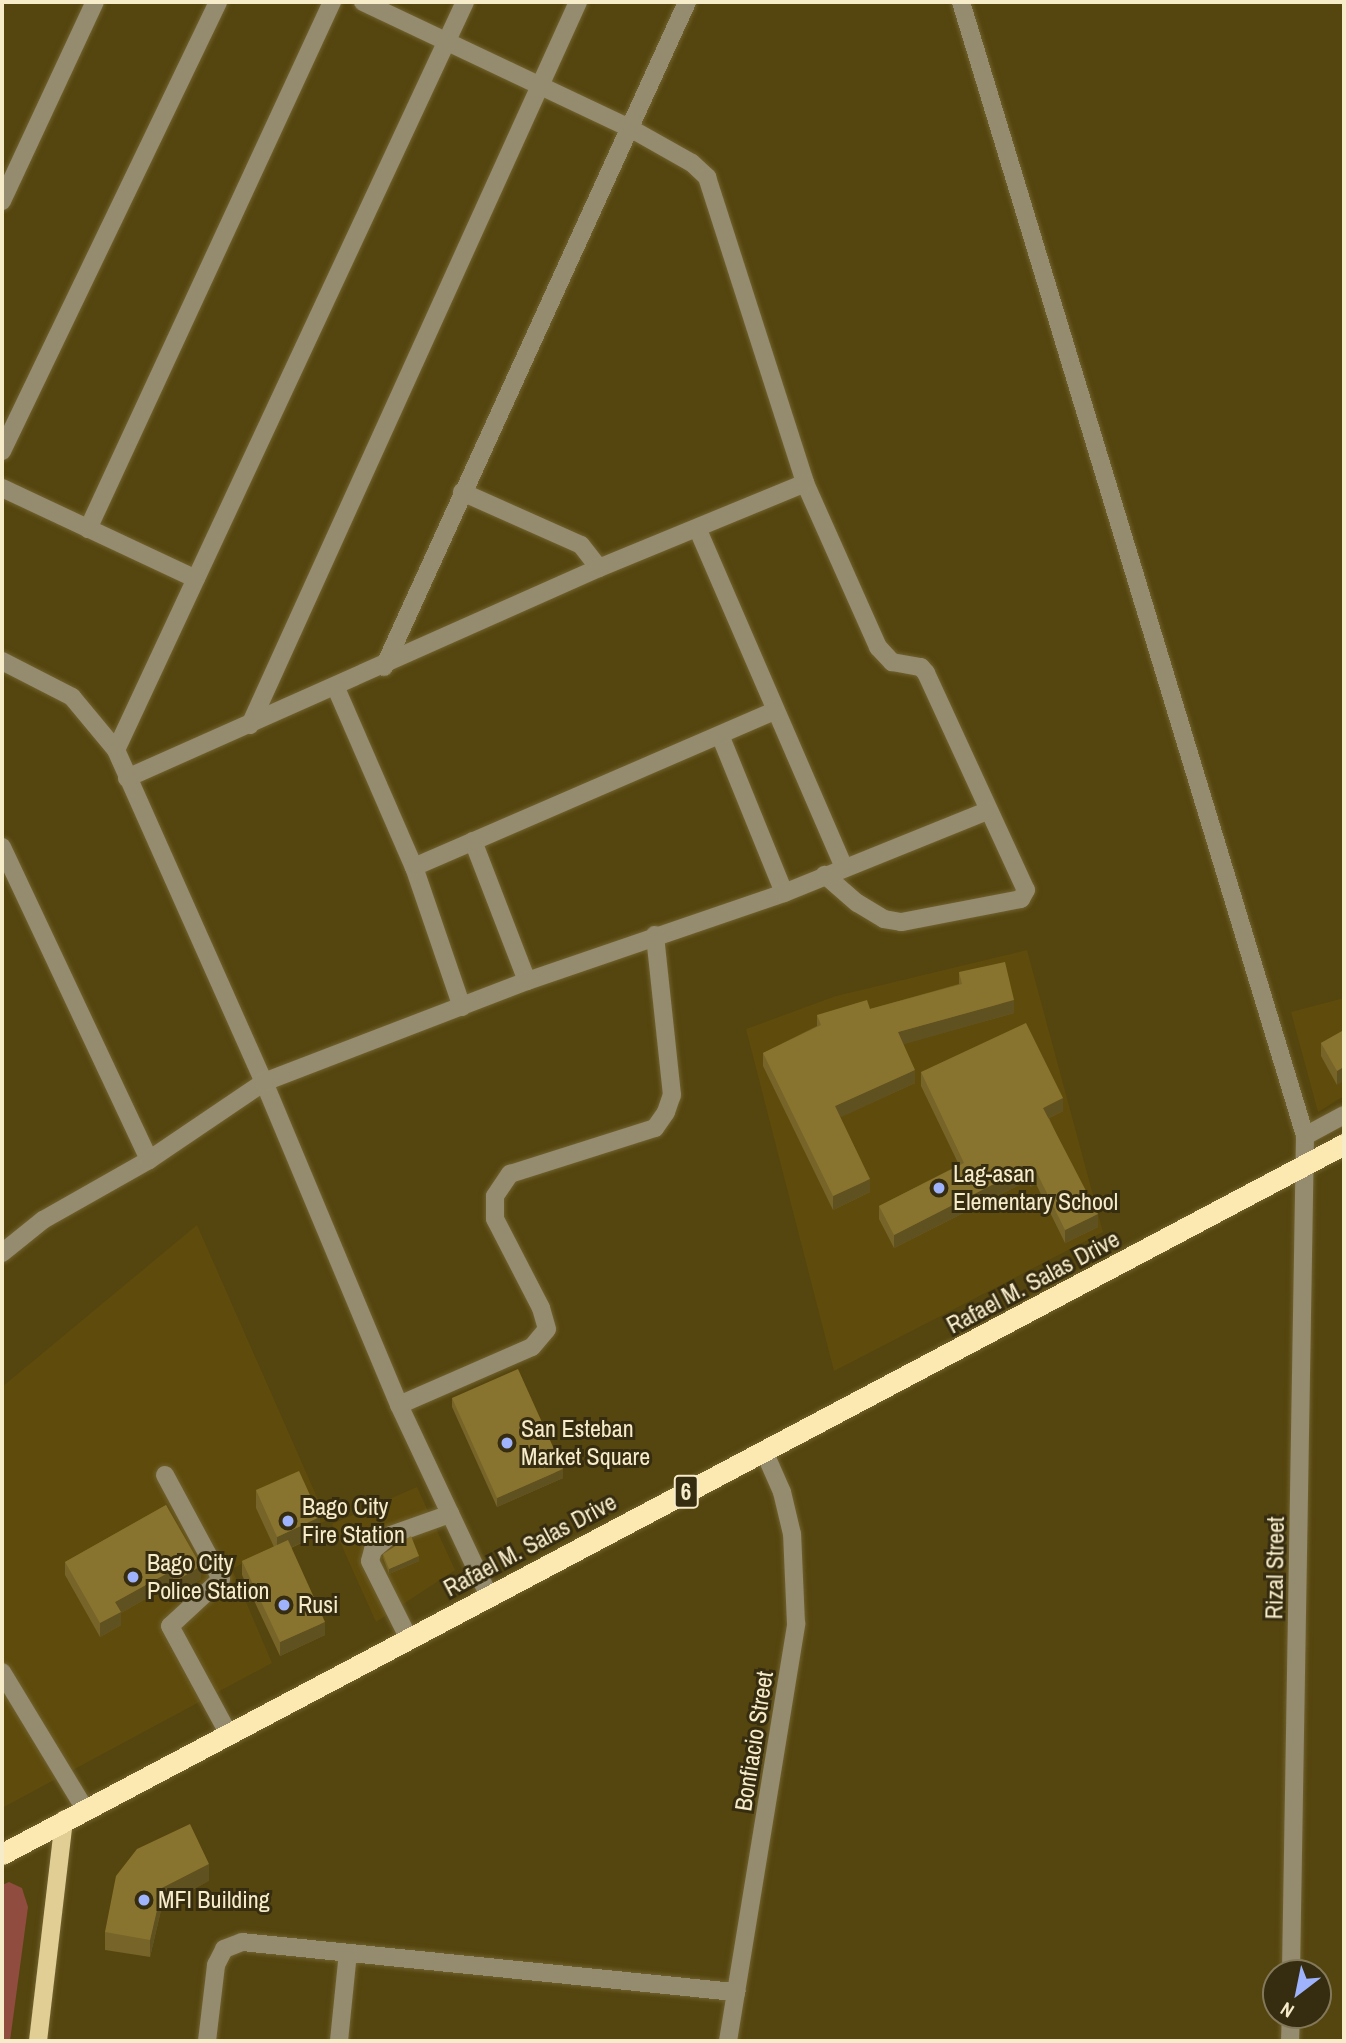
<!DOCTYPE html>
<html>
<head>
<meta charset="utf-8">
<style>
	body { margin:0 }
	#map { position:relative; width:1346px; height:2043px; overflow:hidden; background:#55450e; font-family:"Archivo Narrow",sans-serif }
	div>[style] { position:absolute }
	.built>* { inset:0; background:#5f4c0c }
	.green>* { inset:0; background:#904c3f }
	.roads { filter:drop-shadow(0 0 2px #726330) drop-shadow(0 0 2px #726330) }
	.minor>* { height:18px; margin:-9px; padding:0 9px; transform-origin:9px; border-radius:9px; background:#958c70 }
	.major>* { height:18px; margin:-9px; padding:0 9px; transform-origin:9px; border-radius:9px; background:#e1ce94 }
	.highway>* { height:21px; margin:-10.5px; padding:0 10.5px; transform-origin:10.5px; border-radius:10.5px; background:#fbe9b1 }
	.wall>* { inset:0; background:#766428 }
	.shaded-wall>* { inset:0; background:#605121 }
	.building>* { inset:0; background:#89742f }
	.dots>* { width:19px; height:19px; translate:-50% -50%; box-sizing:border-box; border:4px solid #362c10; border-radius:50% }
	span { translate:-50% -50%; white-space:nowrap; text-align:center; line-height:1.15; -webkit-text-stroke:6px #362c10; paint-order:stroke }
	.shield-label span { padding:2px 5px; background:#362c10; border:2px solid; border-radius:5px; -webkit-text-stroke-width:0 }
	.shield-label { font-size:23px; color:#f7ecca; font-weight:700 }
	.poi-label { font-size:24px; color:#f7ecca }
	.left { translate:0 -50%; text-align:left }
	.street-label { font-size:24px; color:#f7ecca }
	.frame { position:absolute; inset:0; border:4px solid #f7ecca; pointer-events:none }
	.north { position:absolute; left:1262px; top:1959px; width:70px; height:70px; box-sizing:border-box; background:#362c10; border:2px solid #83795a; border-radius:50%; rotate:212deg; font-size:19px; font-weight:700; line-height:28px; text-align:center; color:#f7ecca }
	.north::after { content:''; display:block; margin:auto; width:24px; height:32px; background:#9fb3fd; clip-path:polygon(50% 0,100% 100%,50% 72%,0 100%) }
</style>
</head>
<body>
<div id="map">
	<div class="built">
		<i style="clip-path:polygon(1027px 950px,1103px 1232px,834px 1371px,746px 1029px,836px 996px)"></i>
		<i style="clip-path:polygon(1344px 998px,1344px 1096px,1318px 1112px,1291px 1012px)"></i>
		<i style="clip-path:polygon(197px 1225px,327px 1520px,232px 1569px,272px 1663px,2px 1808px,2px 1387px)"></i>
		<i style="clip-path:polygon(417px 1487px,455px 1570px,376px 1622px,332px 1524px)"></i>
	</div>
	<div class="green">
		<i style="clip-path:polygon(9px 1882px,22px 1888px,28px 1907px,10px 2041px,2px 2041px,2px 1885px)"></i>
	</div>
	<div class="roads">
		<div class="minor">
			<i style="left:363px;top:2px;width:293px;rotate:25.3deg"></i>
			<i style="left:628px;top:127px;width:73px;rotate:29.4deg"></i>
			<i style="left:692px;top:163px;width:21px;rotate:43deg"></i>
			<i style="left:707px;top:177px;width:321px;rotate:72.2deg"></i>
			<i style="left:805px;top:483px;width:180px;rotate:66deg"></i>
			<i style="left:878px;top:647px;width:21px;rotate:47deg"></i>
			<i style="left:892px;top:662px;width:29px;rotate:10deg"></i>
			<i style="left:921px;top:667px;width:8px;rotate:50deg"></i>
			<i style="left:926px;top:673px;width:239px;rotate:65.3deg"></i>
			<i style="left:1026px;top:890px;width:10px;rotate:119deg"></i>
			<i style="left:1021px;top:899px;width:122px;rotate:169.1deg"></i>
			<i style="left:901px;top:922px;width:17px;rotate:-170deg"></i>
			<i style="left:884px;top:919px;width:31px;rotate:-149deg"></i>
			<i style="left:857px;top:903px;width:43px;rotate:-138.8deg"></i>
			<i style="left:961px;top:2px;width:1185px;rotate:73.12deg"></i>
			<i style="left:1305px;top:1136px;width:837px;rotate:90.96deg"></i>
			<i style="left:2px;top:201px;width:220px;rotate:-65deg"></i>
			<i style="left:2px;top:451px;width:498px;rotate:-64.3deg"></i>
			<i style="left:2px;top:488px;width:214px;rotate:25.1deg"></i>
			<i style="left:462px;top:492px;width:130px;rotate:24deg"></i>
			<i style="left:581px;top:545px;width:29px;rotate:52deg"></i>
			<i style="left:88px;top:529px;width:581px;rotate:-65.16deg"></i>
			<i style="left:698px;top:530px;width:367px;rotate:66.6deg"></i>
			<i style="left:2px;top:661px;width:79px;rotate:27.2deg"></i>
			<i style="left:72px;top:697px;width:69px;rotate:50.3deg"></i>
			<i style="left:116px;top:750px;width:363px;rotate:66deg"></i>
			<i style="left:264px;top:1082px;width:350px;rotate:67.3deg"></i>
			<i style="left:399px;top:1405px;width:211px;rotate:64.8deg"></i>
			<i style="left:384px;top:667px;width:731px;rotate:-65.5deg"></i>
			<i style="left:336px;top:688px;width:195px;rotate:66.5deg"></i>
			<i style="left:414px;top:867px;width:148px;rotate:71.1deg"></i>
			<i style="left:250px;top:725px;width:794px;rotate:-65.6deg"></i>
			<i style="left:720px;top:735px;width:170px;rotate:67.9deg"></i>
			<i style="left:116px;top:750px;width:825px;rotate:-64.99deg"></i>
			<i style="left:127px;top:778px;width:517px;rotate:-23.99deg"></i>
			<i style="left:599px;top:568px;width:223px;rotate:-22.4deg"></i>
			<i style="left:473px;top:841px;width:150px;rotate:68.9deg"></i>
			<i style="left:2px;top:847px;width:346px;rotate:64.8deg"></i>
			<i style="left:414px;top:867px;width:393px;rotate:-23.4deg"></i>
			<i style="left:1305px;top:1136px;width:44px;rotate:-28.3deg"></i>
			<i style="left:2px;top:1253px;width:53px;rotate:-38.8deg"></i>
			<i style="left:43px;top:1220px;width:122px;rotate:-29.5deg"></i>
			<i style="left:149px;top:1160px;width:139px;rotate:-34.1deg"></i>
			<i style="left:264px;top:1082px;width:282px;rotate:-21deg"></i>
			<i style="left:527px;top:981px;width:272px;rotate:-18.9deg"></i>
			<i style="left:784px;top:893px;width:219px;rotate:-22deg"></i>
			<i style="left:399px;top:1405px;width:145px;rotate:-23.6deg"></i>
			<i style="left:532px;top:1347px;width:23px;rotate:-50deg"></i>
			<i style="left:547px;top:1329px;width:22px;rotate:-106deg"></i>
			<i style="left:541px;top:1308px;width:100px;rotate:-117.3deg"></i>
			<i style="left:495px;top:1219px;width:23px;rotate:-90deg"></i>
			<i style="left:495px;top:1196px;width:27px;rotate:-56deg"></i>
			<i style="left:510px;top:1174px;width:152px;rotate:-17.6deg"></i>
			<i style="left:655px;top:1128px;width:19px;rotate:-55deg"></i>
			<i style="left:666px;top:1112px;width:18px;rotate:-71deg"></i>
			<i style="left:672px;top:1095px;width:161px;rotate:-96.1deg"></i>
			<i style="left:165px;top:1475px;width:118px;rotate:61.7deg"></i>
			<i style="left:221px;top:1579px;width:69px;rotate:137.3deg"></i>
			<i style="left:170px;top:1626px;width:122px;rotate:61.5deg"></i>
			<i style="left:409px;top:1639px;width:87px;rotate:-116.6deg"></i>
			<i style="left:370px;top:1561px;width:11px;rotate:-75deg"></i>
			<i style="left:373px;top:1550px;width:23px;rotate:-40deg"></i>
			<i style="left:391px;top:1535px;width:63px;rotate:-19.6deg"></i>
			<i style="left:2px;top:1672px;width:160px;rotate:58.8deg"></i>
			<i style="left:207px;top:2041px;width:77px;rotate:-83.2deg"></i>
			<i style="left:216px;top:1965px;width:18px;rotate:-63deg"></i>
			<i style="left:224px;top:1949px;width:19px;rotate:-21deg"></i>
			<i style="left:242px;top:1942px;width:497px;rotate:5.8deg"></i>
			<i style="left:339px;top:2041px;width:88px;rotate:-84.2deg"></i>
			<i style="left:728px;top:2041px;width:423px;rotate:-80.7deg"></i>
			<i style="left:796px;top:1624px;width:90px;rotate:-92.5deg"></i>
			<i style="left:792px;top:1534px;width:43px;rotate:-103.4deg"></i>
			<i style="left:782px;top:1492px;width:45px;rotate:-113.7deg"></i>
			<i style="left:1290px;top:2041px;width:26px;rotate:-88deg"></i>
		</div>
		<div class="major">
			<i style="left:38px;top:2041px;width:223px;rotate:-83.3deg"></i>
		</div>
		<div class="highway">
			<i style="left:2px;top:1854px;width:1518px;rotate:-27.88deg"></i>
		</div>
	</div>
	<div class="wall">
		<i style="clip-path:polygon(959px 972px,1014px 1013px,903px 1044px,915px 1083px,840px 1117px,870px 1192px,833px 1210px,763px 1066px,763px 1053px,817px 1026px,817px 1015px,870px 1009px,959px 984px)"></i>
		<i style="clip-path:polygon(1344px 1030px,1337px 1085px,1321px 1056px,1321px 1043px)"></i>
		<i style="clip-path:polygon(921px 1072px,1063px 1111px,1049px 1118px,1098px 1227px,1065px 1243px,1036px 1184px,1031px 1187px,1027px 1181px,894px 1248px,879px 1219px,879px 1206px,959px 1165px,921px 1086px)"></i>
		<i style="clip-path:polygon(452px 1398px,563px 1478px,497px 1507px,452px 1407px)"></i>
		<i style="clip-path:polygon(256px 1490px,320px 1534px,291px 1548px,325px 1635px,280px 1656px,242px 1575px,242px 1561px,274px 1547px,256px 1508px)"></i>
		<i style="clip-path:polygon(166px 1505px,201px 1579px,179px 1592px,173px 1583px,121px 1613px,121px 1625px,100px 1637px,65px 1575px,65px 1562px)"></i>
		<i style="clip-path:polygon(383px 1554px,419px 1561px,389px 1574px,383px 1558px)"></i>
		<i style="clip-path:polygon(209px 1881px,162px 1906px,150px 1957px,105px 1950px,105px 1932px)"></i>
	</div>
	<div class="shaded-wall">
		<i style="clip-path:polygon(1014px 1000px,1014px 1013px,898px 1046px,898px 1032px)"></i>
		<i style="clip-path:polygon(1344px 1067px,1344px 1081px,1337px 1085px,1337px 1071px)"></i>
		<i style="clip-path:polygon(915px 1070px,915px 1083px,835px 1120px,835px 1106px)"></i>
		<i style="clip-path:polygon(1063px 1098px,1063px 1111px,1043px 1121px,1043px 1108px)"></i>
		<i style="clip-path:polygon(1027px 1167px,1027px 1181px,894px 1248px,894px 1235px)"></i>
		<i style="clip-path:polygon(1036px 1171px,1036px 1184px,1031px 1187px,1031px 1174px)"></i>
		<i style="clip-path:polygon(870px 1179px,870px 1192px,833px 1210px,833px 1196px)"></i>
		<i style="clip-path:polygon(1098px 1214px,1098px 1227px,1065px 1243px,1065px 1230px)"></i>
		<i style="clip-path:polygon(563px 1469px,563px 1478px,497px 1507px,497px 1498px)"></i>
		<i style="clip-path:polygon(320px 1517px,320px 1534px,277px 1554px,277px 1537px)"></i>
		<i style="clip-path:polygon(419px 1556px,419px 1561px,389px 1574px,389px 1569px)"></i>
		<i style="clip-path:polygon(201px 1566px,201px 1579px,179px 1592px,179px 1579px)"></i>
		<i style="clip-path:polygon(173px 1570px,173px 1583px,121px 1613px,121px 1625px,100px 1637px,100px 1623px,115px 1602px)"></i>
		<i style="clip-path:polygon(325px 1622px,325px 1635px,280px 1656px,280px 1642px)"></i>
		<i style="clip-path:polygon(209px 1864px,209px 1881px,162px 1906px,150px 1957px,150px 1940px,162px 1888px)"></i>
	</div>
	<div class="building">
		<i style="clip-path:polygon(1005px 962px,1014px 1000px,898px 1032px,915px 1070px,835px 1106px,870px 1179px,833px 1196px,763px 1053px,821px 1025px,817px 1015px,867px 1000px,870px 1009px,962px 984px,959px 972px)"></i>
		<i style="clip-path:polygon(1026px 1023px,1063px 1098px,1043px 1108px,1098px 1214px,1065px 1230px,1036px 1171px,1031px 1174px,1027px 1167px,894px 1235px,879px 1206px,964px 1163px,921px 1072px)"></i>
		<i style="clip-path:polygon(1344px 1030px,1344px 1067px,1337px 1071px,1321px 1043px)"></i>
		<i style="clip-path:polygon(518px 1369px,563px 1469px,497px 1498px,452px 1398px)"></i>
		<i style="clip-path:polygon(299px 1471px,320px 1517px,277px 1537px,256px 1490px)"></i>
		<i style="clip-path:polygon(166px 1505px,201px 1566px,179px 1579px,173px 1570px,115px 1602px,121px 1612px,100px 1623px,65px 1562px)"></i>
		<i style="clip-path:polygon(411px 1536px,419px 1556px,389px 1569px,383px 1554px)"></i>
		<i style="clip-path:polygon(288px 1540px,325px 1622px,280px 1642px,242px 1561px)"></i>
		<i style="clip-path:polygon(190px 1824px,209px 1864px,162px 1888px,150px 1940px,105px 1932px,116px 1876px,137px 1849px)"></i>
	</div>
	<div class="dots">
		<i style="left:939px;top:1188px;background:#9fb3fd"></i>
		<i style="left:507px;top:1443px;background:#9fb3fd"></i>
		<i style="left:288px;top:1521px;background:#9fb3fd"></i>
		<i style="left:133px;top:1577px;background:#9fb3fd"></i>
		<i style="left:284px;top:1605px;background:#9fb3fd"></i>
		<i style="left:144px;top:1900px;background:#9fb3fd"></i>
	</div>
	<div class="shield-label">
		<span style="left:686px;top:1492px">6</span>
	</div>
	<div class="poi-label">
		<span class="left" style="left:953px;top:1188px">Lag-asan<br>Elementary School</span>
		<span class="left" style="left:521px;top:1443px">San Esteban<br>Market Square</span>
		<span class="left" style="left:302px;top:1521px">Bago City<br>Fire Station</span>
		<span class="left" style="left:147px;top:1577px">Bago City<br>Police Station</span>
		<span class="left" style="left:298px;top:1605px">Rusi</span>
		<span class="left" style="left:158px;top:1900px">MFI Building</span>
	</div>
	<div class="street-label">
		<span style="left:1033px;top:1282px;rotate:-28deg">Rafael M. Salas Drive</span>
		<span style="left:530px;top:1545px;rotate:-28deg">Rafael M. Salas Drive</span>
		<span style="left:1275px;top:1568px;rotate:-89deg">Rizal Street</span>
		<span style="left:754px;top:1741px;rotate:-81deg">Bonfiacio Street</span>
	</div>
	<div class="frame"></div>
	<div class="north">N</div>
</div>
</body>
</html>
